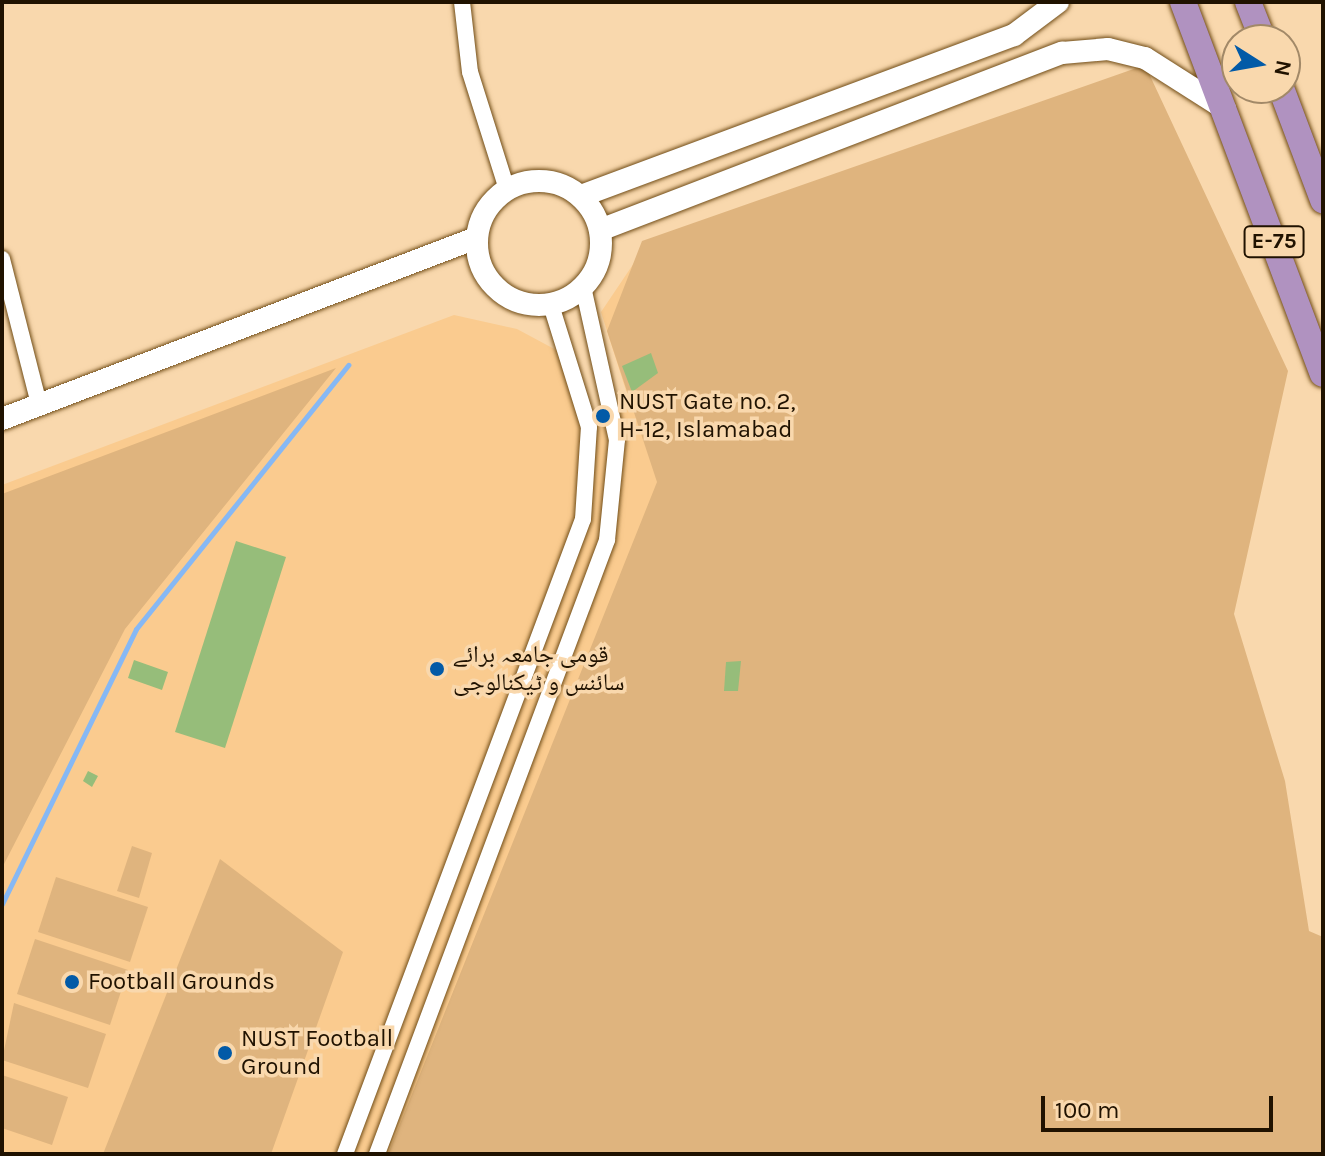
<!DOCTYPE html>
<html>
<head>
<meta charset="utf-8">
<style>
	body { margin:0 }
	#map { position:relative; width:1325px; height:1156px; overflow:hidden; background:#f9d8ad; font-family:Karla,"Noto Naskh Arabic",sans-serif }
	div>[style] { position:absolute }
	.built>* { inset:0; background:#facb8f }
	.green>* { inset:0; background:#dfb47e }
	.stream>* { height:5px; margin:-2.5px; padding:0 2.5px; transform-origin:2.5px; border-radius:2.5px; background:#86b8f4 }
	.building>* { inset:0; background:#96bd7a }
	.roads { filter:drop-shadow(0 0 2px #714d17) drop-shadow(0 0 2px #714d17) }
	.minor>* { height:16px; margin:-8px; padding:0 8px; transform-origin:8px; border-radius:8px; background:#fff }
	.secondary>* { height:22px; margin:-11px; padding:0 11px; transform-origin:11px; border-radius:11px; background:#fff }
	.secondary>.ring { margin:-11px; padding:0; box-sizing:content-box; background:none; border:22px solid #fff; border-radius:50% }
	.trunk>* { height:26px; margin:-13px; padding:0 13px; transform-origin:13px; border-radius:13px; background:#b092c0 }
	.dots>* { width:22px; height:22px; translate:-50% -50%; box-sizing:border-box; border:4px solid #f9d8ad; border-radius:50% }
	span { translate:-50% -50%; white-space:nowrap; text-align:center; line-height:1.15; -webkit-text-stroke:7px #f9d8ad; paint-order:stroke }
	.shield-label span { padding:2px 6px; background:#f9d8ad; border:2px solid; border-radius:6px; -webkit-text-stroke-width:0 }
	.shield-label { font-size:22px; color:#201200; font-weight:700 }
	.poi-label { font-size:24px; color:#201200 }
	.left { translate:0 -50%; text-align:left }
	.frame { position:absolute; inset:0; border:4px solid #201200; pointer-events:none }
	.north { position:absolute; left:1221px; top:24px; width:80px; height:80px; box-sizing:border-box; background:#f9d8ad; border:2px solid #a28968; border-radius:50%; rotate:101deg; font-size:22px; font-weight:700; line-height:32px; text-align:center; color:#201200 }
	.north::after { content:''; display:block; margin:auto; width:28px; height:36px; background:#025aa7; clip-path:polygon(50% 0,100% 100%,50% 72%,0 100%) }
	.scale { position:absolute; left:1041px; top:1096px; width:232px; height:36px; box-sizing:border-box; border:4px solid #201200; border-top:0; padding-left:10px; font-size:24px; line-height:28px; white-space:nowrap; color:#201200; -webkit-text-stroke:6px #f9d8ad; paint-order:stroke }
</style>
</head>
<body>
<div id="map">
	<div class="built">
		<i style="clip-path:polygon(636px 260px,1056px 1154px,2px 1154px,2px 485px,454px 315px,517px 329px,558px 351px,579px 417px,629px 400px,601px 312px)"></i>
	</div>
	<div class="green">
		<i style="clip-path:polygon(1145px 65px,1288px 371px,1234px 614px,1285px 781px,1309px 931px,1323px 937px,1323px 1154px,388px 1154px,657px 482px,607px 331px,642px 241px)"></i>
		<i style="clip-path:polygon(336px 368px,125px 629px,2px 868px,2px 494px)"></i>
		<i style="clip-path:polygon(132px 846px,152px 853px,139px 898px,117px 891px)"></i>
		<i style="clip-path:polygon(220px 859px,343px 952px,271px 1154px,103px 1154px)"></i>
		<i style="clip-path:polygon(56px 877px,148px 907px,130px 962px,38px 932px)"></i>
		<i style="clip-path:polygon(35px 939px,128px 970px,110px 1025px,17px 994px)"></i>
		<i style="clip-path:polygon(14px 1003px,106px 1034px,88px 1088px,2px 1060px)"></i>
		<i style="clip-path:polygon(2px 1075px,68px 1097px,52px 1145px,2px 1128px)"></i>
	</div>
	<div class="stream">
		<i style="left:2px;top:904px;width:306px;rotate:-64deg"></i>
		<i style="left:136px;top:629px;width:339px;rotate:-51.2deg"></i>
	</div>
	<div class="building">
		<i style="clip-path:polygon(651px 353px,658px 373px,632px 392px,622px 366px)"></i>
		<i style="clip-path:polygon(236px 541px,286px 557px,225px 748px,175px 732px)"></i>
		<i style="clip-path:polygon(134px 660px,168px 672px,162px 690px,128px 678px)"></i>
		<i style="clip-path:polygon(741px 661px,738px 691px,724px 691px,726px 662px)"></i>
		<i style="clip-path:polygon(88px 771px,98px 776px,92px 787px,83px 781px)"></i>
	</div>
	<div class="roads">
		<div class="minor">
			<i style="left:462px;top:2px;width:70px;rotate:83.5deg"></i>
			<i style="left:470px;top:72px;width:123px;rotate:72.5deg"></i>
			<i style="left:2px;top:259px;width:150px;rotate:75.7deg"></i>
			<i style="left:345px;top:1154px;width:678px;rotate:-69.45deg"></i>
			<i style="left:583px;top:519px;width:92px;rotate:-86.3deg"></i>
			<i style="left:589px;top:427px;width:128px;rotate:-107.3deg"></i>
			<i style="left:377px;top:1154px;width:656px;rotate:-69.46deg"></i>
			<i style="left:607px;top:540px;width:100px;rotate:-84.3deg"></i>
			<i style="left:617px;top:440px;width:157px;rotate:-102.5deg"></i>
		</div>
		<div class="secondary">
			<i class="ring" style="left:477px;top:181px;width:102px;height:102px"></i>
			<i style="left:581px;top:196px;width:462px;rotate:-20.4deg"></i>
			<i style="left:1014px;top:35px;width:55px;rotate:-36.9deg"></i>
			<i style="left:600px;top:230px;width:495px;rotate:-21deg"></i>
			<i style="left:1062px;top:53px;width:46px;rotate:-5deg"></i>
			<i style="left:1108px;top:49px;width:38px;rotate:14deg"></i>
			<i style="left:1145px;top:58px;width:95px;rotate:32.5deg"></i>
			<i style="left:2px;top:419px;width:507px;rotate:-20.9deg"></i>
		</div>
		<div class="trunk">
			<i style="left:1183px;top:2px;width:397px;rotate:69.4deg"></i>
			<i style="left:1248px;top:2px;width:41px;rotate:68.5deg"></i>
			<i style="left:1281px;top:88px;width:120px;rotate:69.4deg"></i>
		</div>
	</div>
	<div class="dots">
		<i style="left:603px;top:416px;background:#025aa7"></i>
		<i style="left:437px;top:669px;background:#025aa7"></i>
		<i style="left:72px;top:982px;background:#025aa7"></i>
		<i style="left:225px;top:1053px;background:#025aa7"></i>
	</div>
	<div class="shield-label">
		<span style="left:1274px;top:242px">E-75</span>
	</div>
	<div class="poi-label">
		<span class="left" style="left:619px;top:416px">NUST Gate no. 2,<br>H-12, Islamabad</span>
		<span class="left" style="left:453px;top:669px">قومی جامعہ برائے<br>سائنس و ٹیکنالوجی</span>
		<span class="left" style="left:88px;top:982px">Football Grounds</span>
		<span class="left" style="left:241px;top:1053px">NUST Football<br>Ground</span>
	</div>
	<div class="frame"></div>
	<div class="north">N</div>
	<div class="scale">100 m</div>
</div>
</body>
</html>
